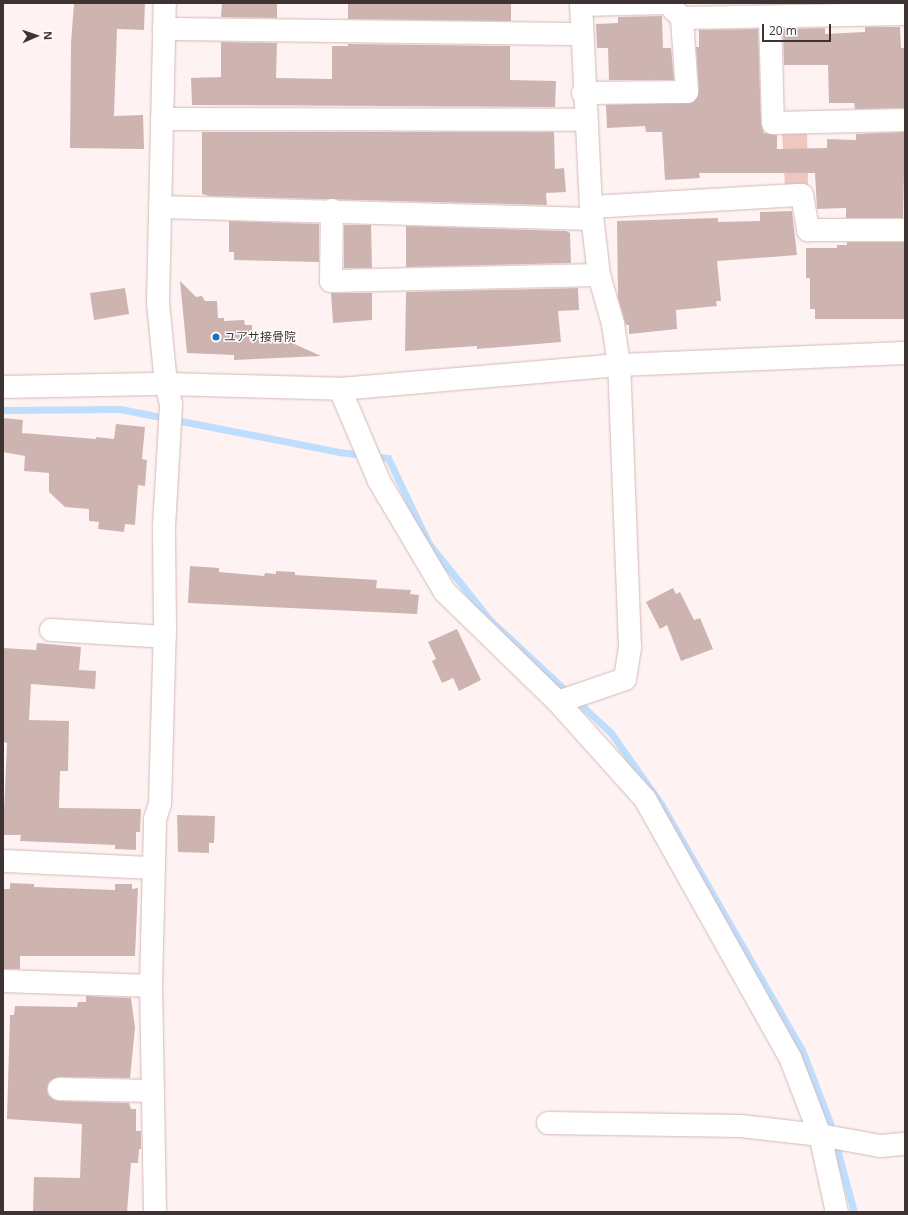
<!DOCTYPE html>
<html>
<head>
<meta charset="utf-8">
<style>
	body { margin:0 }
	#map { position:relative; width:908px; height:1215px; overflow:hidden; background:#fef3f2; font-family:"Open Sans","Noto Sans JP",sans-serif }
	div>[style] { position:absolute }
	.green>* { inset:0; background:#f0c6c0 }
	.stream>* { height:7px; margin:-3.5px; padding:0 3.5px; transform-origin:3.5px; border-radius:3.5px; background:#bfddfd }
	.building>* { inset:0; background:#cdb4b1 }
	.roads { filter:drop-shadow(0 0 1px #d3b9b6) drop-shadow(0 0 1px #d3b9b6) }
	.minor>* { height:22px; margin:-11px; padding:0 11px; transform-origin:11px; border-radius:11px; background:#fff }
	.dots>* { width:11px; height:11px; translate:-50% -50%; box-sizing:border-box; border:2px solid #fff; border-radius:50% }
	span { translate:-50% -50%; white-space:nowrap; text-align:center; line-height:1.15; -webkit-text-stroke:3px #fff; paint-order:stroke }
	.poi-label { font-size:12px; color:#3d3332 }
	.left { translate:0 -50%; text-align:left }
	.frame { position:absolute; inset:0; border:4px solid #3d3332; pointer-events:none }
	.north { position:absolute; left:16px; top:16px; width:40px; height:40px; -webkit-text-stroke:3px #fff; paint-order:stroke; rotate:88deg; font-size:11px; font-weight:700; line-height:16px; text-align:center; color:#3d3332 }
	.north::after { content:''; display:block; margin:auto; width:14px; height:18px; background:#3d3332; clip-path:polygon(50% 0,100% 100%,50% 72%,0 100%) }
	.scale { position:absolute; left:762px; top:24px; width:69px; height:18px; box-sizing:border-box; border:2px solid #3d3332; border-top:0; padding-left:5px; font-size:12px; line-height:14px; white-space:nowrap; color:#3d3332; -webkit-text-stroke:3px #fff; paint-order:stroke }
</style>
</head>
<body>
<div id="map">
	<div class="green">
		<i style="clip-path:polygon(807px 128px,808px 186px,785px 188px,782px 130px)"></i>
	</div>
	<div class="stream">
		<i style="left:3px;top:410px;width:117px;rotate:-0.5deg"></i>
		<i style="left:120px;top:409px;width:223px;rotate:11.1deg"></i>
		<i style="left:339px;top:452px;width:49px;rotate:7deg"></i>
		<i style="left:388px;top:458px;width:95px;rotate:64.5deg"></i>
		<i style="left:429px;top:544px;width:97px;rotate:51.2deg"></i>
		<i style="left:490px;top:620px;width:166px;rotate:43deg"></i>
		<i style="left:611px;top:733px;width:87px;rotate:54.8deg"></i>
		<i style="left:661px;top:804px;width:284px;rotate:60.2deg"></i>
		<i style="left:802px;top:1050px;width:78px;rotate:69deg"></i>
		<i style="left:830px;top:1123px;width:92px;rotate:74.9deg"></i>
	</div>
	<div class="building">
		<i style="clip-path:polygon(74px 3px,145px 3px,144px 30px,117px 29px,114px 116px,143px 115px,144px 149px,70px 148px,71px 43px)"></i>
		<i style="clip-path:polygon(222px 3px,277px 3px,277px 18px,221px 17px)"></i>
		<i style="clip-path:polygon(348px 3px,511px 3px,511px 21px,348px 19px)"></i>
		<i style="clip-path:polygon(662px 16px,663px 48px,671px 48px,674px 80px,609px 80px,608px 48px,597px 48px,596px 24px,618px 23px,618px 17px)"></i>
		<i style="clip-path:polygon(865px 27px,900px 27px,901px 48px,905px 48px,905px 108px,855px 109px,854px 103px,829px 103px,828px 65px,784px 65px,783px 29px,825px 28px,825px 34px,865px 32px)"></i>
		<i style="clip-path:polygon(758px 29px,761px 123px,764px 133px,777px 135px,777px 149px,827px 148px,827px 139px,856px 140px,856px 134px,905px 132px,903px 218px,846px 218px,846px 208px,817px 209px,815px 173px,699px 173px,700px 178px,665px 180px,662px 132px,646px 132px,645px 126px,607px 128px,606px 105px,694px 102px,699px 91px,696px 47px,699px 47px,699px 30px)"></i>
		<i style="clip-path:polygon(221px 42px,277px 43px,276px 78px,332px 79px,332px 46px,348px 46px,348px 44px,510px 46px,510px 80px,556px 81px,555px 107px,192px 105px,191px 78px,221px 77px)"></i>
		<i style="clip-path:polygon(202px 132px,554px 132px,555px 169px,564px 168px,566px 192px,546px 193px,547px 205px,209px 196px,202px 194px)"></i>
		<i style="clip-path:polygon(792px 211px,797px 255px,717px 261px,721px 301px,716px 301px,717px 306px,676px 310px,677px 329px,629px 334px,629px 325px,626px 325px,618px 298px,617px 221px,718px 218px,718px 222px,760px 221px,760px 212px)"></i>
		<i style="clip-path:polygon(229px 221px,319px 224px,319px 262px,234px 260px,234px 252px,229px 252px)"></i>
		<i style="clip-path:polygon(344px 225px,371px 225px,372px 268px,344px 268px)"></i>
		<i style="clip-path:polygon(406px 226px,566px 231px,570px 233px,571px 263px,406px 267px)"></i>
		<i style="clip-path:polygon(847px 242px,905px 242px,905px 319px,815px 319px,815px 309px,810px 309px,810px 278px,806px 278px,806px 248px,837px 248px,837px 245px,847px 245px)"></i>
		<i style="clip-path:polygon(180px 281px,196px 297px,202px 296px,205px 301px,217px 301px,218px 318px,224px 318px,224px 321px,244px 320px,245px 325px,252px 325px,252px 334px,270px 333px,321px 356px,234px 360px,234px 355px,187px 353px)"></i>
		<i style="clip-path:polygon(125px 288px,129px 314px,94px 320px,90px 293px)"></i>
		<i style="clip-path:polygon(578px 288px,579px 310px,558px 311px,561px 342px,477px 349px,477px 346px,405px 351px,406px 292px)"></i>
		<i style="clip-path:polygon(331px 293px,372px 293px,372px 320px,333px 323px)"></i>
		<i style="clip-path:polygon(3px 418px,23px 420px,22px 433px,96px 439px,96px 437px,114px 439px,116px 424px,145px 427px,142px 459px,147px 460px,145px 486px,138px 485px,135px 525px,125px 524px,124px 532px,98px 529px,99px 522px,89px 521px,89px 509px,65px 507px,49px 492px,49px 473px,24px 471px,25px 456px,3px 452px)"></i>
		<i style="clip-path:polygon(190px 566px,219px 568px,219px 572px,264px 576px,265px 573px,276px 574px,276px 571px,295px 572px,295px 575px,377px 580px,376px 588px,411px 590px,410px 594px,419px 595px,417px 614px,188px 603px)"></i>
		<i style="clip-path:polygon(673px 588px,676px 594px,680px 592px,694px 620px,700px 618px,713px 649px,681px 661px,667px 625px,660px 629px,646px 602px)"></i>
		<i style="clip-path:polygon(457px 629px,481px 680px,459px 691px,453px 678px,442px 683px,432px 661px,436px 659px,428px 642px)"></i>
		<i style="clip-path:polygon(37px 643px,81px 647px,79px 670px,96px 671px,95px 689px,31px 684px,29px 720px,69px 721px,68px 771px,60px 771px,59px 808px,141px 809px,140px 832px,136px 832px,136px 850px,115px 849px,115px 845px,20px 841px,21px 835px,3px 835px,7px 743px,3px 742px,3px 648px,36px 650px)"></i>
		<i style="clip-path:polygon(177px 815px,215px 816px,214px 843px,209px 843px,209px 853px,178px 852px)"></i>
		<i style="clip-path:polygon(10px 883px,34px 884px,34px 887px,115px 890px,115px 884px,132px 884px,132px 889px,138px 888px,135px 956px,20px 956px,20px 969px,3px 969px,3px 889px,10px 889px)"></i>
		<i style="clip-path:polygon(86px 996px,131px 998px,135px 1028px,130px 1078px,59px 1077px,49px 1082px,47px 1089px,48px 1095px,58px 1101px,129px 1103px,131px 1109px,136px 1109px,136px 1131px,141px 1131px,141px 1149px,139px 1149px,138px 1163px,131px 1163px,127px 1212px,33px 1212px,34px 1177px,80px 1178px,82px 1124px,7px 1119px,10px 1015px,14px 1015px,15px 1006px,77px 1007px,78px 1002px,86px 1002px)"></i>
	</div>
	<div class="roads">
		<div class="minor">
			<i style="left:581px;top:5px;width:86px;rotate:-1.3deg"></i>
			<i style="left:667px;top:3px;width:21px;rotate:45deg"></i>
			<i style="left:682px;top:18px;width:223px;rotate:-1deg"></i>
			<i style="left:770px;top:17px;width:106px;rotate:88.4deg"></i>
			<i style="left:773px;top:123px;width:132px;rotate:-1.3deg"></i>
			<i style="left:164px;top:29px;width:416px;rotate:0.7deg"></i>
			<i style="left:583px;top:93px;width:104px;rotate:-0.6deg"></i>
			<i style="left:687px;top:92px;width:74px;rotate:-93.9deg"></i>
			<i style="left:162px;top:119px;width:423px;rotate:0.1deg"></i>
			<i style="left:160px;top:207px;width:432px;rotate:1.6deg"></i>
			<i style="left:591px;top:207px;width:211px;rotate:-3.3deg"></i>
			<i style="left:802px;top:195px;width:36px;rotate:80deg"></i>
			<i style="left:808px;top:230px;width:97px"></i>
			<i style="left:332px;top:210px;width:71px;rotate:90.8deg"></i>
			<i style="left:331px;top:281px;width:268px;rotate:-1.3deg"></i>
			<i style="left:3px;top:387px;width:163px;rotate:-1.1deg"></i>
			<i style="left:166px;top:384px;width:174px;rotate:1.6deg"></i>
			<i style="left:340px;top:389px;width:280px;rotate:-4.9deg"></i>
			<i style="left:619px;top:365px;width:286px;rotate:-2.4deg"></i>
			<i style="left:340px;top:389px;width:100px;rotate:67deg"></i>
			<i style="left:379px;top:481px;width:129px;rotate:59.3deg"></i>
			<i style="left:445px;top:592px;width:158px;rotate:44.2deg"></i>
			<i style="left:558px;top:702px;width:130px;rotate:48.1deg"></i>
			<i style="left:645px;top:799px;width:296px;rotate:60.7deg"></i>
			<i style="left:790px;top:1057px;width:84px;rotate:69deg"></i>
			<i style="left:820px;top:1135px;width:79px;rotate:77.6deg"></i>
			<i style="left:51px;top:630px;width:114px;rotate:3.5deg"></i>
			<i style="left:558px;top:702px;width:71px;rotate:-18.9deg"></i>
			<i style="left:625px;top:679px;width:32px;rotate:-81deg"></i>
			<i style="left:630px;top:647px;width:282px;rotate:-92.2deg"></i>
			<i style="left:619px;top:365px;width:41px;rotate:-98.3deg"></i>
			<i style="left:613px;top:324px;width:51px;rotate:-105.9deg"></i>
			<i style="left:599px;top:275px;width:68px;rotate:-96.7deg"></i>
			<i style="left:591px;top:207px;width:204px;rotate:-92.8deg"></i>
			<i style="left:3px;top:861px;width:151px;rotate:2.7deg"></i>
			<i style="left:3px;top:981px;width:148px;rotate:1.9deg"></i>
			<i style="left:59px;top:1089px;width:93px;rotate:1.2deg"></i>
			<i style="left:548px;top:1123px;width:193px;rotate:0.9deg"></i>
			<i style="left:741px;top:1126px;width:80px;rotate:6.5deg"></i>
			<i style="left:820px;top:1135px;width:61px;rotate:10.4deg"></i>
			<i style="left:880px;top:1146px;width:25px;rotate:-5deg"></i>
			<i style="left:155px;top:1212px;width:226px;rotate:-91deg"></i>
			<i style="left:151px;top:986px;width:167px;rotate:-88.6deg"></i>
			<i style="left:155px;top:819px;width:16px;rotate:-72deg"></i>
			<i style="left:160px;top:804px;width:176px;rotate:-88.4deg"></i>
			<i style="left:165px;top:628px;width:101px;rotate:-90.6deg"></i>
			<i style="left:164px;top:527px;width:123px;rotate:-86.7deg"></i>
			<i style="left:171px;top:404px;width:21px;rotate:-104deg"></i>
			<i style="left:166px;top:384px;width:81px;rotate:-95.6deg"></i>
			<i style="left:158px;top:303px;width:300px;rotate:-88.7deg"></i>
		</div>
	</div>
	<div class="dots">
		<i style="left:216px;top:337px;background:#1d73c1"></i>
	</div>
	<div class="poi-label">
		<span class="left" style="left:224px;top:337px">ユアサ接骨院</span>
	</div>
	<div class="frame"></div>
	<div class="north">N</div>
	<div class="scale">20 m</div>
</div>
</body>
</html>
